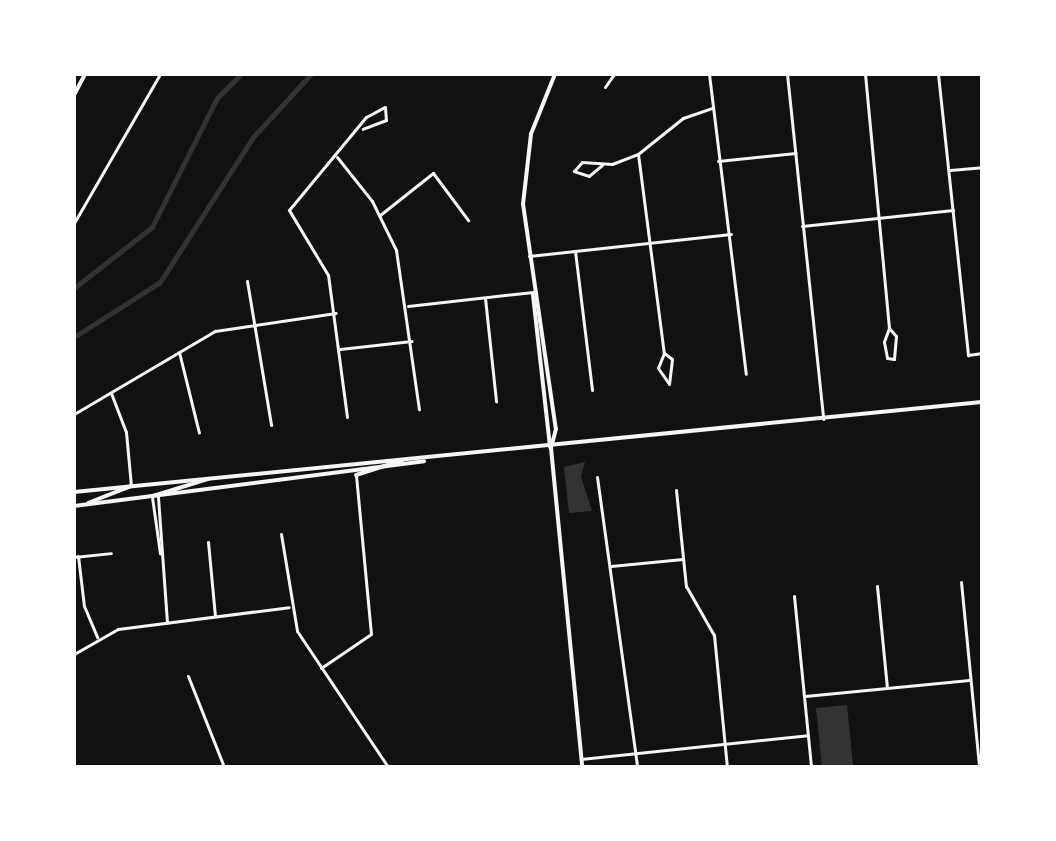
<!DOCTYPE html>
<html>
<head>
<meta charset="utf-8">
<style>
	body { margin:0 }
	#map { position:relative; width:1056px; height:841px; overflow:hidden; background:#111; font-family:"Sofia Sans Condensed",sans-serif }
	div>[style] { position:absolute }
	.water>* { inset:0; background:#333 }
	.canal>* { height:5px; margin:-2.5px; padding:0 2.5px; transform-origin:2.5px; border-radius:2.5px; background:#333 }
	.minor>* { height:3px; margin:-1.5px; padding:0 1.5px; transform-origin:1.5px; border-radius:1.5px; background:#f5f5f5 }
	.tertiary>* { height:4px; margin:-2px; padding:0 2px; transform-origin:2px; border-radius:2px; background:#f5f5f5 }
	.secondary>* { height:4px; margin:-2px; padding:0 2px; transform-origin:2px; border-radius:2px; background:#f5f5f5 }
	span { translate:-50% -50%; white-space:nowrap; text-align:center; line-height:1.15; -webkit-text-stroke:6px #fff; paint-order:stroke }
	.frame { position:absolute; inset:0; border:76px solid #fff; pointer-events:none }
</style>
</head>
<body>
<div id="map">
	<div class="water">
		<i style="clip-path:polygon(585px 462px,581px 477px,592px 511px,569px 513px,564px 467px)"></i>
		<i style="clip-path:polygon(847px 705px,853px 765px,822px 767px,816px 708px)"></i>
	</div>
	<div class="canal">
		<i style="left:74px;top:288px;width:99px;rotate:-38deg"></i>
		<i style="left:152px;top:227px;width:144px;rotate:-63.3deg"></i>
		<i style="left:217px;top:98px;width:34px;rotate:-45deg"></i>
		<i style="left:74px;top:337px;width:102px;rotate:-32.6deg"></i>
		<i style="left:160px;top:282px;width:172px;rotate:-57.3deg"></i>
		<i style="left:253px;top:137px;width:86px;rotate:-47.4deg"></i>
	</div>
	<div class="minor">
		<i style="left:709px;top:74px;width:302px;rotate:83deg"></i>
		<i style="left:787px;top:74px;width:347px;rotate:84deg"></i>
		<i style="left:865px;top:74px;width:255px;rotate:84.6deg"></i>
		<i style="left:889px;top:328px;width:15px;rotate:110deg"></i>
		<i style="left:884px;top:342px;width:16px;rotate:79deg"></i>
		<i style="left:887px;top:358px;width:7px;rotate:8deg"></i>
		<i style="left:894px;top:359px;width:23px;rotate:-85deg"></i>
		<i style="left:896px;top:336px;width:11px;rotate:-131deg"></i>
		<i style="left:938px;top:74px;width:283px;rotate:83.9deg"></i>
		<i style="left:968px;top:355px;width:14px;rotate:-8deg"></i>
		<i style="left:605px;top:87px;width:16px;rotate:-55deg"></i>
		<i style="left:638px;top:154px;width:201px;rotate:82.6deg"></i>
		<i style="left:664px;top:353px;width:16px;rotate:112deg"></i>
		<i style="left:658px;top:368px;width:19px;rotate:55deg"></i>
		<i style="left:669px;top:384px;width:25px;rotate:-83deg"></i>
		<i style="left:672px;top:359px;width:10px;rotate:-143deg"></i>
		<i style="left:337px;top:157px;width:56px;rotate:51.5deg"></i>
		<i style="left:372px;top:201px;width:55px;rotate:63.9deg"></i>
		<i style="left:396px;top:250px;width:161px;rotate:81.8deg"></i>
		<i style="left:718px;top:161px;width:78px;rotate:-5.9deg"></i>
		<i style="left:602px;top:165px;width:17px;rotate:140deg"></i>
		<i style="left:589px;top:176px;width:16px;rotate:-162deg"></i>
		<i style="left:574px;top:171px;width:12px;rotate:-48deg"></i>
		<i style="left:582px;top:162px;width:30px;rotate:4deg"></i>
		<i style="left:612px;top:164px;width:28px;rotate:-21deg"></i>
		<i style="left:638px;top:154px;width:58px;rotate:-38.7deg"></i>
		<i style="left:683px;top:118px;width:31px;rotate:-19deg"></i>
		<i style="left:950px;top:170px;width:32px;rotate:-5deg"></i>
		<i style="left:380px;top:215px;width:68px;rotate:-38.4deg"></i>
		<i style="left:433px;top:173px;width:59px;rotate:53.3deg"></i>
		<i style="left:74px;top:223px;width:172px;rotate:-60deg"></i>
		<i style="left:802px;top:226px;width:152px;rotate:-6deg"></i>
		<i style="left:575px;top:251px;width:140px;rotate:83deg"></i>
		<i style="left:529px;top:256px;width:203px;rotate:-6.2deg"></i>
		<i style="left:247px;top:281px;width:146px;rotate:80.5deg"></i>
		<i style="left:485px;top:298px;width:104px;rotate:83.9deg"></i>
		<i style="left:408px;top:306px;width:126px;rotate:-6.4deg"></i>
		<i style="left:340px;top:349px;width:72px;rotate:-6.3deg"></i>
		<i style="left:179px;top:352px;width:83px;rotate:76.1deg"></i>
		<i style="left:111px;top:393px;width:42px;rotate:69deg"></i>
		<i style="left:126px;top:432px;width:54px;rotate:84.7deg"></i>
		<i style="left:74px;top:414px;width:164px;rotate:-30.5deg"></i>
		<i style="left:215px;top:331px;width:122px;rotate:-8.5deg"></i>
		<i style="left:347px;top:417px;width:143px;rotate:-97.6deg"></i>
		<i style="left:328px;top:275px;width:76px;rotate:-121deg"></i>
		<i style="left:289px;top:210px;width:121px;rotate:-50.4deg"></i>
		<i style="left:366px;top:117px;width:21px;rotate:-28deg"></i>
		<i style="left:385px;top:107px;width:13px;rotate:86deg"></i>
		<i style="left:386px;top:120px;width:25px;rotate:159deg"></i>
		<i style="left:597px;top:477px;width:293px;rotate:82.1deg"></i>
		<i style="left:676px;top:490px;width:97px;rotate:84.1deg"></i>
		<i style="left:686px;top:586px;width:56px;rotate:60.3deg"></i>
		<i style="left:714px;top:635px;width:133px;rotate:84.4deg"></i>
		<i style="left:152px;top:497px;width:57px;rotate:81.9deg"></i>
		<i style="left:158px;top:497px;width:126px;rotate:85.9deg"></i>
		<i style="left:281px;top:534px;width:98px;rotate:80.6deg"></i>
		<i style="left:297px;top:631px;width:164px;rotate:56.2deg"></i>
		<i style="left:208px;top:542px;width:74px;rotate:84.6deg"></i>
		<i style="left:78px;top:556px;width:50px;rotate:83.2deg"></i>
		<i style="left:84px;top:606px;width:34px;rotate:67deg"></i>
		<i style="left:74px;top:557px;width:37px;rotate:-6deg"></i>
		<i style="left:611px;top:566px;width:72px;rotate:-5.6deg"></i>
		<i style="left:961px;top:582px;width:186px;rotate:84.4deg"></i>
		<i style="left:877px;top:586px;width:102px;rotate:84.4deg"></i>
		<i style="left:794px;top:596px;width:172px;rotate:84.3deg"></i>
		<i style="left:74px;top:654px;width:51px;rotate:-29.6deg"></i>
		<i style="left:118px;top:629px;width:172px;rotate:-7.3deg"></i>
		<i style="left:321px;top:668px;width:60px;rotate:-34.2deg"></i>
		<i style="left:371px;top:634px;width:160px;rotate:-95.4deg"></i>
		<i style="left:188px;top:676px;width:98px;rotate:68.4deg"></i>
		<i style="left:805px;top:696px;width:165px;rotate:-5.6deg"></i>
		<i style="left:581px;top:759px;width:228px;rotate:-6deg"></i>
	</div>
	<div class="tertiary">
		<i style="left:555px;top:74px;width:65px;rotate:111.8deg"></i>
		<i style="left:531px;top:134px;width:70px;rotate:96.5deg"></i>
		<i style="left:523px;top:204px;width:227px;rotate:81.7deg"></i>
		<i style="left:556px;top:429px;width:20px;rotate:105deg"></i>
		<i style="left:551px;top:448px;width:321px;rotate:84.4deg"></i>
		<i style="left:533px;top:295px;width:153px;rotate:83.6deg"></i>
	</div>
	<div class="secondary">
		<i style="left:74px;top:95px;width:24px;rotate:-62deg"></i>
		<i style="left:356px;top:475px;width:49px;rotate:-17.7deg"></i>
		<i style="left:74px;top:492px;width:912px;rotate:-5.66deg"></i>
		<i style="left:153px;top:496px;width:58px;rotate:-17.2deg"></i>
		<i style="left:88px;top:503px;width:46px;rotate:-21.6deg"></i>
		<i style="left:74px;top:506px;width:353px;rotate:-7.3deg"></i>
	</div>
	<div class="frame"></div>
</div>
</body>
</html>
